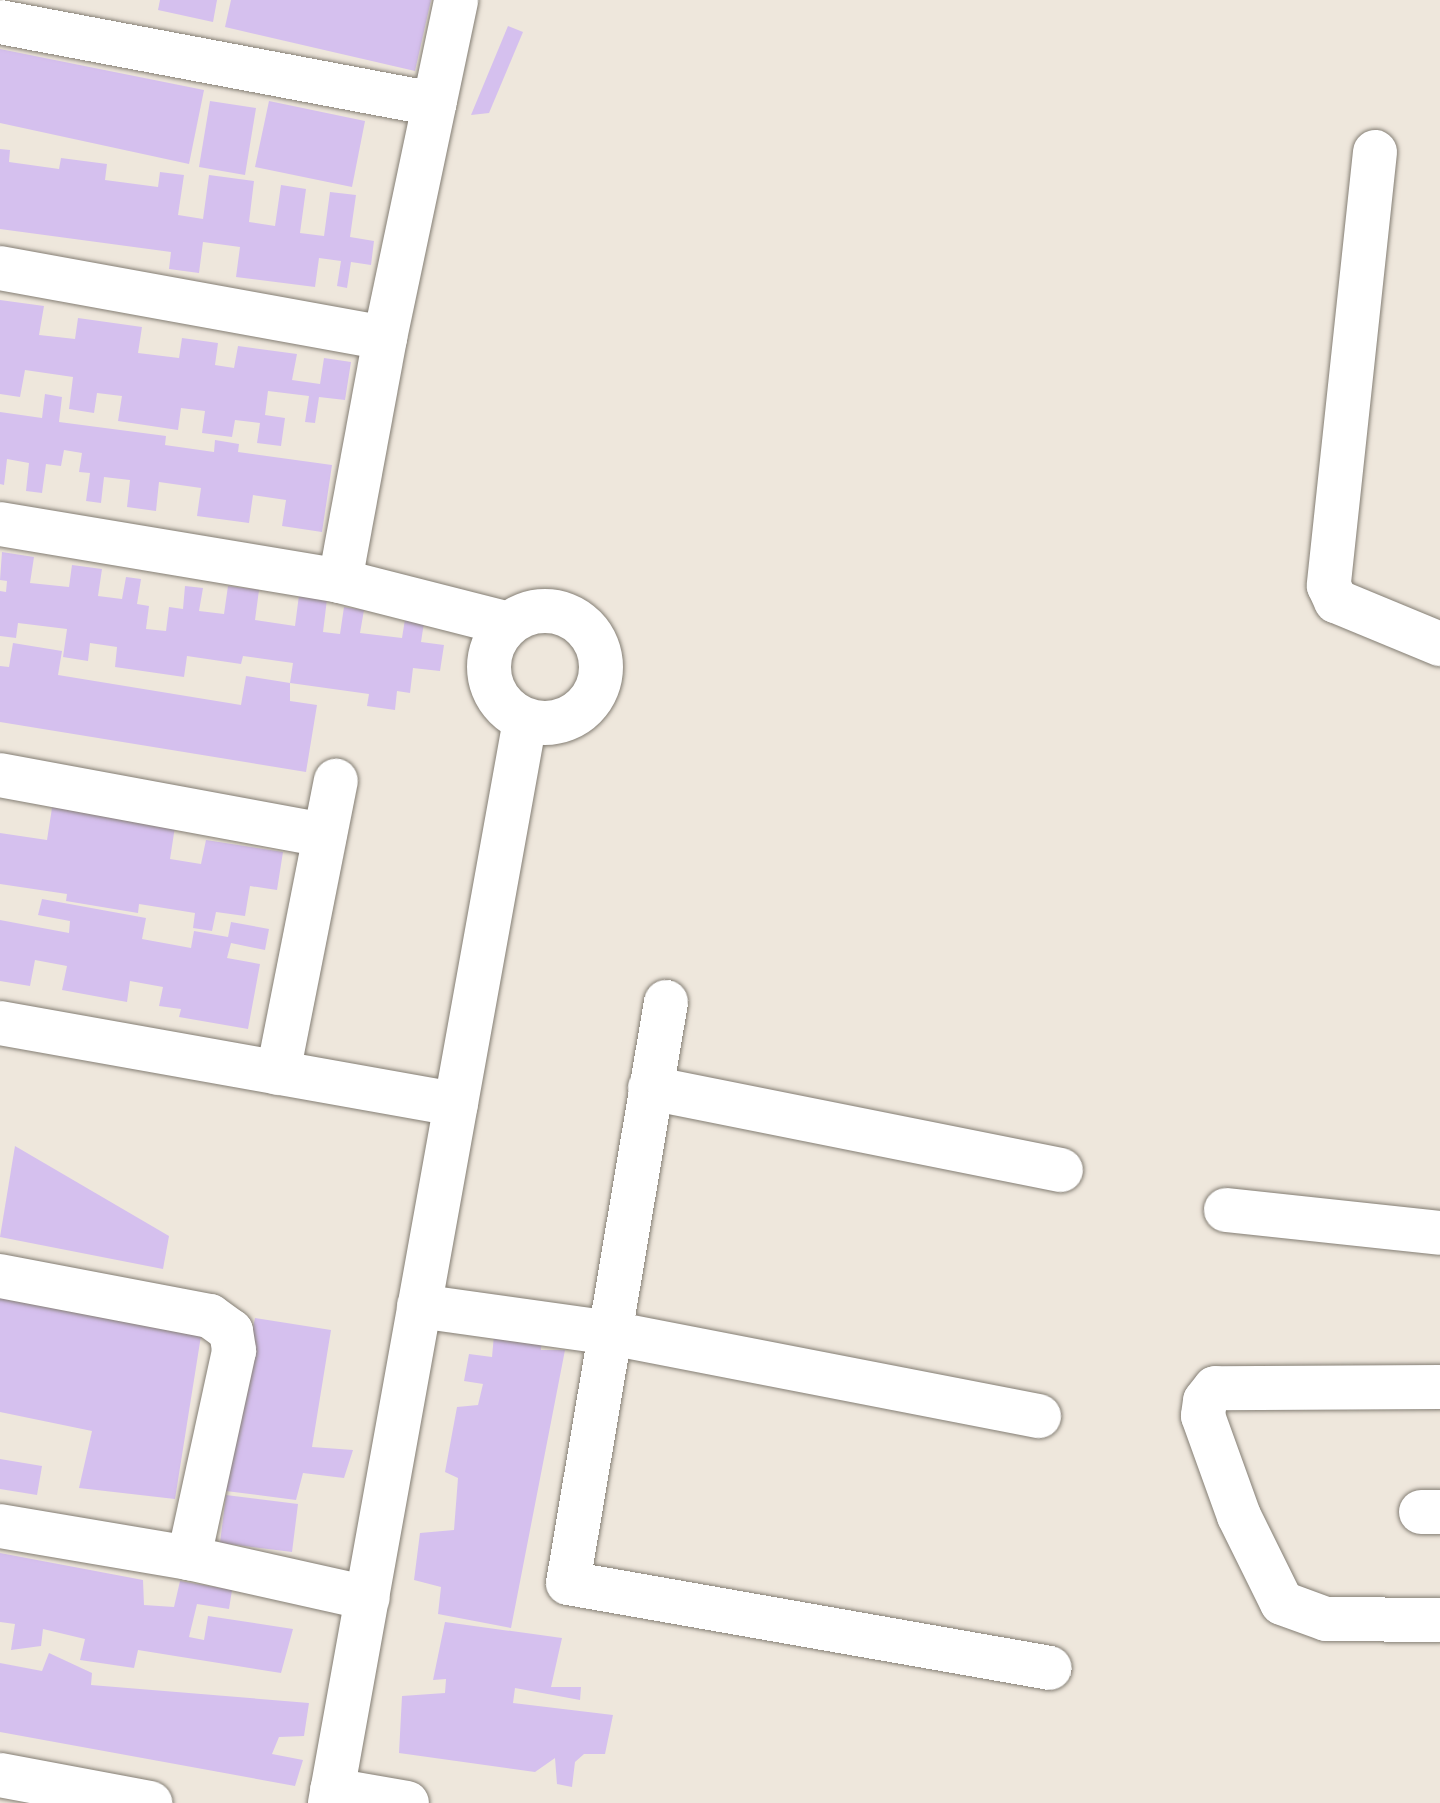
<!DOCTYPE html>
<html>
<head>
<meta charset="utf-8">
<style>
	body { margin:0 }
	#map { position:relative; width:1440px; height:1803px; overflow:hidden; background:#eee7dc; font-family:Montserrat,sans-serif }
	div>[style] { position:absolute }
	.building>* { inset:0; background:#d5c0ee }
	.roads { filter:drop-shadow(0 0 2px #847e74) drop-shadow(0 0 2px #847e74) }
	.minor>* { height:44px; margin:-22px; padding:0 22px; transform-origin:22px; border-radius:22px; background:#fff }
	.minor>.ring { margin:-22px; padding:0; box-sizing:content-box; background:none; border:44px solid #fff; border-radius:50% }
	span { translate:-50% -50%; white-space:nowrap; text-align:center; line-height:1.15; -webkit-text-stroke:6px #eee7dc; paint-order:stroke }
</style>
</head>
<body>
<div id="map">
	<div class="building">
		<i style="clip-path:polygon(160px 0,217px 0,213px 22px,158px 10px)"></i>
		<i style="clip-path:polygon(231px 0,431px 0,415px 71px,225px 27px)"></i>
		<i style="clip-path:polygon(508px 26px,523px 32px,489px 113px,471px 115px)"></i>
		<i style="clip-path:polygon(0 49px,204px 90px,189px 164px,0 123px)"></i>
		<i style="clip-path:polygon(210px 101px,256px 108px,245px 175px,199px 167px)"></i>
		<i style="clip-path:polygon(269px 101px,365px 121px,352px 187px,255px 167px)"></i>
		<i style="clip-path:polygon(0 149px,10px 150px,9px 162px,59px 169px,61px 158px,107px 164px,105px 180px,158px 187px,160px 172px,184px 175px,178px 215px,203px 219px,209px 175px,254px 181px,249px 222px,275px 226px,281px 185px,306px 189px,300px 233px,324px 236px,330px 192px,356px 195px,350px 237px,374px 241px,371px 265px,351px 262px,347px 288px,337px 286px,341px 261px,319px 258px,315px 287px,236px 277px,240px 247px,203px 242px,199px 273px,169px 269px,171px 252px,0 229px)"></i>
		<i style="clip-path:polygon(0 300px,44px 306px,39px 335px,75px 339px,78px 318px,142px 327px,138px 353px,179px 358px,182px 338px,218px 343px,215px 365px,234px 368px,238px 346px,297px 354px,292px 380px,320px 384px,324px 358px,351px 362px,345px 400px,319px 397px,315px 423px,305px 422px,309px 396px,268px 391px,265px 415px,285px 418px,281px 446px,257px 443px,260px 423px,235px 420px,232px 437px,202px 433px,205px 411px,181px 408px,178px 430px,118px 421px,122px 396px,97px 393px,94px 413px,69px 409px,73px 377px,25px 370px,20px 397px,0 394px)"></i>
		<i style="clip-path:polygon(45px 394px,62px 397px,59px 422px,166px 436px,165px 445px,214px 452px,215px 440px,239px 444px,238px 452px,332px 465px,322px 532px,282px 526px,286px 500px,253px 495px,249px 523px,197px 516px,201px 488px,159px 482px,156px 511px,127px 507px,130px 480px,104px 477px,101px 503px,86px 501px,90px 473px,79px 472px,82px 453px,64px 450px,61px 466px,46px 464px,42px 493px,26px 491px,29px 463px,7px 459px,4px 485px,0 484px,0 412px,42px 418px)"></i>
		<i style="clip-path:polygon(2px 552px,34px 557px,30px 583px,69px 587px,72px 565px,102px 569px,98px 596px,122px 599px,126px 577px,141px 579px,137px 604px,149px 606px,146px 629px,166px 631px,169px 607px,183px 609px,185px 586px,203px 588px,199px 611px,224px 614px,228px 586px,259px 590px,255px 620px,295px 626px,299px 595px,327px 599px,323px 632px,340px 634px,344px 607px,364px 610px,360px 633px,402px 638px,406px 613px,425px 616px,421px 642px,444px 645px,440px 671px,413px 668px,410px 693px,397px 691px,395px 710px,367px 706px,369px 694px,290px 683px,293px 663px,243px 656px,241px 664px,187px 656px,184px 677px,115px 667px,117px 647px,90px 643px,88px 661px,63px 657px,67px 629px,18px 623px,16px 638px,0 636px,0 591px,6px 592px,7px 581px,0 580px)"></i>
		<i style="clip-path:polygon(13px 643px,62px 651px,58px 675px,241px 705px,246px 676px,290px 683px,290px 701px,317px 705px,306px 772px,0 722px,0 666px,9px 667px)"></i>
		<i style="clip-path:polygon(54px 795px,177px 814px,170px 859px,201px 864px,206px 840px,283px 852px,277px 890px,250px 886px,245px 916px,216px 912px,212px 931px,193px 928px,195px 913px,139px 904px,138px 913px,66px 901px,67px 894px,0 884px,0 833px,47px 840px)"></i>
		<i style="clip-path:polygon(42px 899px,146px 918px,142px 939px,191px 948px,194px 931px,228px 937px,231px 922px,269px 929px,265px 950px,231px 943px,227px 958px,260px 964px,248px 1029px,179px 1017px,181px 1009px,159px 1006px,163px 987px,130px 981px,127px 1002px,62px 990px,67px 966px,35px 960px,30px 986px,0 981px,0 920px,69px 933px,70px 921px,38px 915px)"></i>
		<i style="clip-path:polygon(15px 1146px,169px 1236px,163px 1269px,0 1237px)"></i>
		<i style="clip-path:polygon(0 1286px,204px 1317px,175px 1499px,79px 1488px,92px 1431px,0 1412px)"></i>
		<i style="clip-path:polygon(255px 1318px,331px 1330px,312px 1447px,353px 1450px,344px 1478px,303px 1473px,296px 1500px,218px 1490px)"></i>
		<i style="clip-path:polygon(495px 1324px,542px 1329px,541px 1350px,565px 1350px,511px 1628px,438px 1614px,441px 1587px,414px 1580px,420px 1533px,454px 1530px,458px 1478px,445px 1472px,457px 1407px,478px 1405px,483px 1384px,464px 1381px,469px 1354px,492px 1357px)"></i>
		<i style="clip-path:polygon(0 1459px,42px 1466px,37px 1495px,0 1489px)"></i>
		<i style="clip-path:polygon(226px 1495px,298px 1504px,292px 1552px,220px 1543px)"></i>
		<i style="clip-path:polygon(0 1553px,143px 1580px,144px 1605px,174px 1607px,180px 1581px,232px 1590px,229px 1609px,197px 1604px,189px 1637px,204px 1640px,208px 1616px,293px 1629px,281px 1673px,138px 1650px,134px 1668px,80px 1660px,85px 1639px,43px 1629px,41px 1646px,11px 1650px,15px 1624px,0 1622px)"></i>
		<i style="clip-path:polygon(445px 1622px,562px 1638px,551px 1687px,581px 1687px,580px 1700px,515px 1688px,513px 1703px,613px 1715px,605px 1754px,584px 1754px,575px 1762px,572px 1787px,557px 1784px,555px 1758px,535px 1772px,399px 1753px,402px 1696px,445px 1693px,446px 1679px,433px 1680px)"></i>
		<i style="clip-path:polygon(49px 1653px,92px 1673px,91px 1685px,309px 1703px,304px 1736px,279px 1737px,272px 1754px,303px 1760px,295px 1786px,0 1732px,0 1663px,42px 1671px)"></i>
	</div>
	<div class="roads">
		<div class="minor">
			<i style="left:0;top:22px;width:442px;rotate:10.7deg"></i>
			<i style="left:1375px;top:152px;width:436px;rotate:96.1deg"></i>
			<i style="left:1329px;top:586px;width:17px;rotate:65deg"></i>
			<i style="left:1336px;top:601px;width:113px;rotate:22.5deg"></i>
			<i style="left:0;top:268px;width:391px;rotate:10.3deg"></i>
			<i style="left:0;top:524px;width:345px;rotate:9.5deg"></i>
			<i style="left:340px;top:581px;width:174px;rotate:14.3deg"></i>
			<i style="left:340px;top:581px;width:247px;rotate:-79.5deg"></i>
			<i style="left:385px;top:338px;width:345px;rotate:-78.1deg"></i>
			<i class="ring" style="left:489px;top:611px;width:68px;height:68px"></i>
			<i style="left:0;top:775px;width:330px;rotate:10.5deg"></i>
			<i style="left:666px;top:1002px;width:589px;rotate:99.57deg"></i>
			<i style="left:568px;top:1583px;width:489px;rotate:10deg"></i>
			<i style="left:0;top:1023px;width:463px;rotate:10.1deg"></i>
			<i style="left:278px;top:1073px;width:298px;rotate:-78.8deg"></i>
			<i style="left:650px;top:1088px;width:419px;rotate:11.3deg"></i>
			<i style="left:1226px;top:1210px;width:215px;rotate:6.1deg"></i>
			<i style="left:0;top:1276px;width:214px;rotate:10.8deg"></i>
			<i style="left:210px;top:1316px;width:26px;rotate:36deg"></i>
			<i style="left:231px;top:1331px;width:20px;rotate:81deg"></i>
			<i style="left:234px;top:1351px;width:212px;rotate:102.3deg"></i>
			<i style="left:419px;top:1306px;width:194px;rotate:8deg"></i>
			<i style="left:611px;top:1333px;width:436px;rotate:11deg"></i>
			<i style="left:1440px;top:1387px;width:225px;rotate:179.7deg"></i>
			<i style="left:1215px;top:1388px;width:16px;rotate:128deg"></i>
			<i style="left:1205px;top:1401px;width:15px;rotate:98deg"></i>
			<i style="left:1203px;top:1416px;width:106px;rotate:70.2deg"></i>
			<i style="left:1239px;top:1516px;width:97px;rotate:63.7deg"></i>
			<i style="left:1282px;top:1603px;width:47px;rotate:20deg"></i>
			<i style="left:1326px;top:1619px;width:114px;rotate:0.5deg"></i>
			<i style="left:1421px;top:1512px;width:19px"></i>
			<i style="left:0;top:1526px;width:192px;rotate:9.6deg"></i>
			<i style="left:189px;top:1558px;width:183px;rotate:12.6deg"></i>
			<i style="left:0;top:1775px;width:153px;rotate:10.6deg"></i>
			<i style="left:332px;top:1790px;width:76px;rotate:9.8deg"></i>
			<i style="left:330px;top:1803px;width:1100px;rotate:-79.79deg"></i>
		</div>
	</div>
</div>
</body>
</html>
